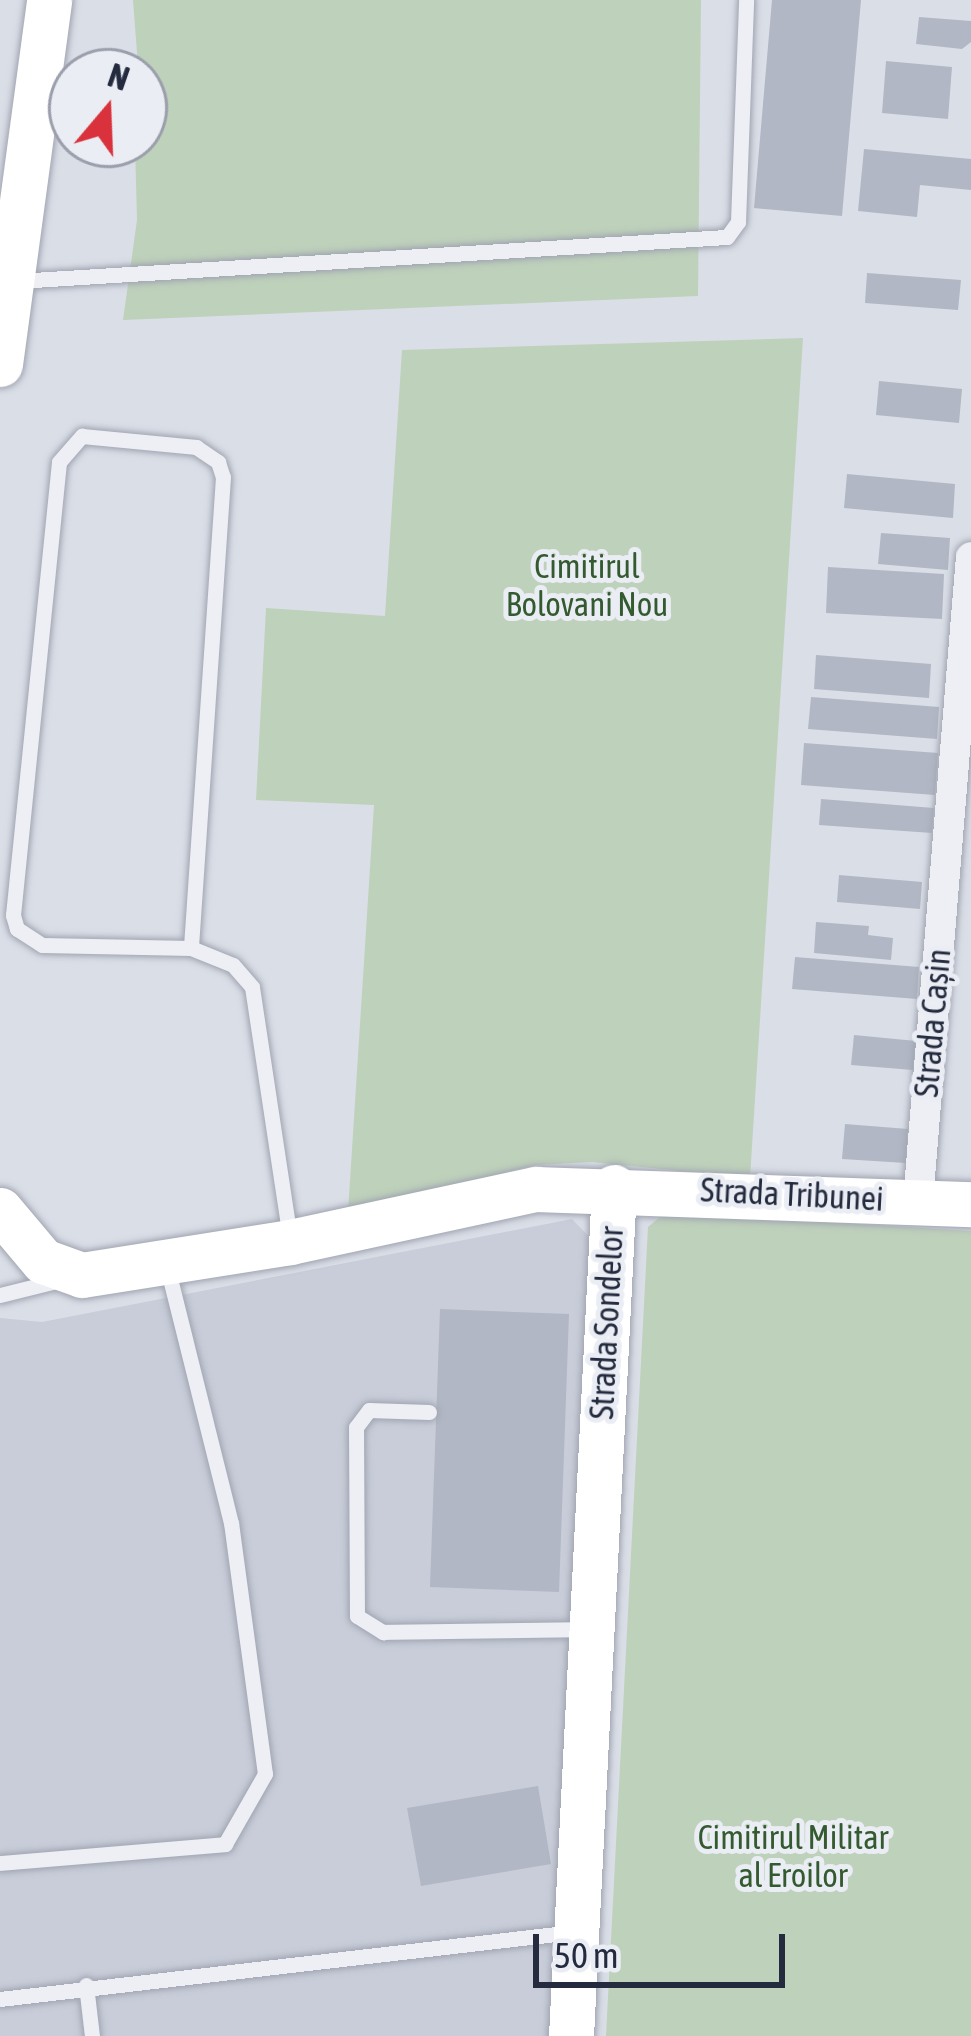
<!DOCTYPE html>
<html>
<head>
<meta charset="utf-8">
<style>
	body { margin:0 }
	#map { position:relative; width:971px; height:2036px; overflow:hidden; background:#dadee7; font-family:"Asap Condensed",sans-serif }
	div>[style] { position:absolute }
	.built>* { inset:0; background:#c8cdd9 }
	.green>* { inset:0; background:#bed1bb }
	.building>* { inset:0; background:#b1b7c4 }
	.roads { filter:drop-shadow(0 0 3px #a0a5b1) drop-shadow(0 0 3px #a0a5b1) }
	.lane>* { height:15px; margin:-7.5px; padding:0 7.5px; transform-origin:7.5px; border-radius:7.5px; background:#edeff5 }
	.street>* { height:30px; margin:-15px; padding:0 15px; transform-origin:15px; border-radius:15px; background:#edeff5 }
	.secondary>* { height:45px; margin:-22.5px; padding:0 22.5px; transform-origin:22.5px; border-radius:22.5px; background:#fff }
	span { translate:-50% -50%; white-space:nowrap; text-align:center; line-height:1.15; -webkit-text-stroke:10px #eaedf4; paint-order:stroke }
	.park-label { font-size:33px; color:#345a30 }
	.street-label { font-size:33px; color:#242b3e }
	.north { position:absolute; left:48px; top:48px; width:120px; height:120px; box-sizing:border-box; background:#eaedf4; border:3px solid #9b9fab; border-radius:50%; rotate:19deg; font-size:33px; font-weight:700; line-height:48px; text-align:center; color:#242b3e }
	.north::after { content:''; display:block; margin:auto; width:42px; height:54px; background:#d9323c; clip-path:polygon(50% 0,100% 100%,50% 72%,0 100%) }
	.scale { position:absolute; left:533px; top:1934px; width:252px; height:54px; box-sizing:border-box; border:6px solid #242b3e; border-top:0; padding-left:15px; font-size:36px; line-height:42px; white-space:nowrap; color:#242b3e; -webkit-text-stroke:9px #eaedf4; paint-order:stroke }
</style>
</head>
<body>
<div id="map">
	<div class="built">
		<i style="clip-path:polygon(572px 1219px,599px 1247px,551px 2036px,0 2036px,0 1318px,42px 1322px)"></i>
	</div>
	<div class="green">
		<i style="clip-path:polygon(133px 0,701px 0,698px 296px,123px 320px,137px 220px,135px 144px,144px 144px)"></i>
		<i style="clip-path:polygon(803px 338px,750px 1178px,592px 1162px,536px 1165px,348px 1212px,374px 805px,256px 800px,266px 608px,385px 616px,402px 350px)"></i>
		<i style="clip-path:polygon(666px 1212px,971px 1231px,971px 2036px,606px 2036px,648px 1227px)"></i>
	</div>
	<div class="building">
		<i style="clip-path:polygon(772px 0,861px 0,842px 216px,754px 208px)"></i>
		<i style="clip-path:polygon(919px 17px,971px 21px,971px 42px,962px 49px,916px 44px)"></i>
		<i style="clip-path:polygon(886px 61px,952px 67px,948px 119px,882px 113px)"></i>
		<i style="clip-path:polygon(864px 149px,971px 159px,971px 190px,920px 185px,917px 217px,858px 211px)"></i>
		<i style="clip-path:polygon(867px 273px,961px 280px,958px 310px,865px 303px)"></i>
		<i style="clip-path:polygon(879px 381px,962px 389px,959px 423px,876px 415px)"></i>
		<i style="clip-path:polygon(847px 474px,955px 484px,953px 518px,844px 508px)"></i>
		<i style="clip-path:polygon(881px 533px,950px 538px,948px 570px,878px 564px)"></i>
		<i style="clip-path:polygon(828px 567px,944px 574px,942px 619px,826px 613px)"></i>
		<i style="clip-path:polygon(816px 655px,931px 664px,929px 698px,814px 689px)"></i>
		<i style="clip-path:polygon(811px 697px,939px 707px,937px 739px,808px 729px)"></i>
		<i style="clip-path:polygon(804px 743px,938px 753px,935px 795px,801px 785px)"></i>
		<i style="clip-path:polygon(821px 799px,934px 808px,932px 833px,819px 825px)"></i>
		<i style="clip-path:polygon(839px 875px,922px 882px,920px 909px,837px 902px)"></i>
		<i style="clip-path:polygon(816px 922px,869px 926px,868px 935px,893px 938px,891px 960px,814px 953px)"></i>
		<i style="clip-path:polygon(795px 957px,919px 967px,917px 999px,792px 989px)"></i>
		<i style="clip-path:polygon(854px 1035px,916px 1041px,913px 1070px,851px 1065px)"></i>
		<i style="clip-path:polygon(845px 1124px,908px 1129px,906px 1163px,842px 1159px)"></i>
		<i style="clip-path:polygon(440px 1309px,569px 1314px,559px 1592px,430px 1587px)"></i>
		<i style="clip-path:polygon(538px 1786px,551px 1864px,421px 1886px,407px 1808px)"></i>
	</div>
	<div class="roads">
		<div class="lane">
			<i style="left:17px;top:281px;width:711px;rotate:-3.55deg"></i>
			<i style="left:727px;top:237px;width:19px;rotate:-54deg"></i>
			<i style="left:738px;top:222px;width:222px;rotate:-87.9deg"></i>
			<i style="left:191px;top:948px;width:149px;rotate:-178.8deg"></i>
			<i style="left:42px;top:945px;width:30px;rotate:-147deg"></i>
			<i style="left:17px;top:929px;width:15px;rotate:-106deg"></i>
			<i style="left:13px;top:915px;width:455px;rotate:-84.2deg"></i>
			<i style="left:59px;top:462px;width:35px;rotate:-49deg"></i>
			<i style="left:82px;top:436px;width:115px;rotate:5.5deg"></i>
			<i style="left:196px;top:447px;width:27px;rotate:34deg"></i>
			<i style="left:218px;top:462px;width:16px;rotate:72deg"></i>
			<i style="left:223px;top:477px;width:472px;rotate:93.9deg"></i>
			<i style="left:191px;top:948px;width:45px;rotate:22deg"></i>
			<i style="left:233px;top:965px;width:29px;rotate:49deg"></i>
			<i style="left:252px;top:987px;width:255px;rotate:81.4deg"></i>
			<i style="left:0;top:1295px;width:58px;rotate:-14deg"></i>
			<i style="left:429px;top:1412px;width:60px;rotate:-178.1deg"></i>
			<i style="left:369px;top:1410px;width:21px;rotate:127deg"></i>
			<i style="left:356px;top:1427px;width:189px;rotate:89.7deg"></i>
			<i style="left:357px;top:1616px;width:31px;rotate:32deg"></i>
			<i style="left:383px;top:1632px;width:204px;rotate:-0.8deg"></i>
			<i style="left:0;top:1863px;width:226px;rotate:-4.8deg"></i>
			<i style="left:225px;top:1844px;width:81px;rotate:-60.3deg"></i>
			<i style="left:265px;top:1774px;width:253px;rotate:-97.7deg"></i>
			<i style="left:231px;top:1523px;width:264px;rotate:-104deg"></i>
			<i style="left:86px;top:1985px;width:51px;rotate:83.3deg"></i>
			<i style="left:0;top:1999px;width:577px;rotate:-6.67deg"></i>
		</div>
		<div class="street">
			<i style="left:918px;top:1201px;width:646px;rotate:-85.3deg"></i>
		</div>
		<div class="secondary">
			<i style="left:0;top:364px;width:367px;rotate:-82.3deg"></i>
			<i style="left:0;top:1210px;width:67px;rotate:49.9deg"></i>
			<i style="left:43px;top:1261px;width:41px;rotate:19.7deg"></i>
			<i style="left:82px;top:1275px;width:211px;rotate:-9deg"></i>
			<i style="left:290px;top:1242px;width:252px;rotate:-12.2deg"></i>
			<i style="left:536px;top:1189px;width:435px;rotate:2deg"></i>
			<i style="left:571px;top:2036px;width:850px;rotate:-87.1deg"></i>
		</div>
	</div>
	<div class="park-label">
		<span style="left:587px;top:586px">Cimitirul<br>Bolovani Nou</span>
		<span style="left:793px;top:1857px">Cimitirul Militar<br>al Eroilor</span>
	</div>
	<div class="street-label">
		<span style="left:933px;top:1023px;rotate:-85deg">Strada Cașin</span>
		<span style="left:792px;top:1195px;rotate:3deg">Strada Tribunei</span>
		<span style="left:607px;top:1323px;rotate:-87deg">Strada Sondelor</span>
	</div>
	<div class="north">N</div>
	<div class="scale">50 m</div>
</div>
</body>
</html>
